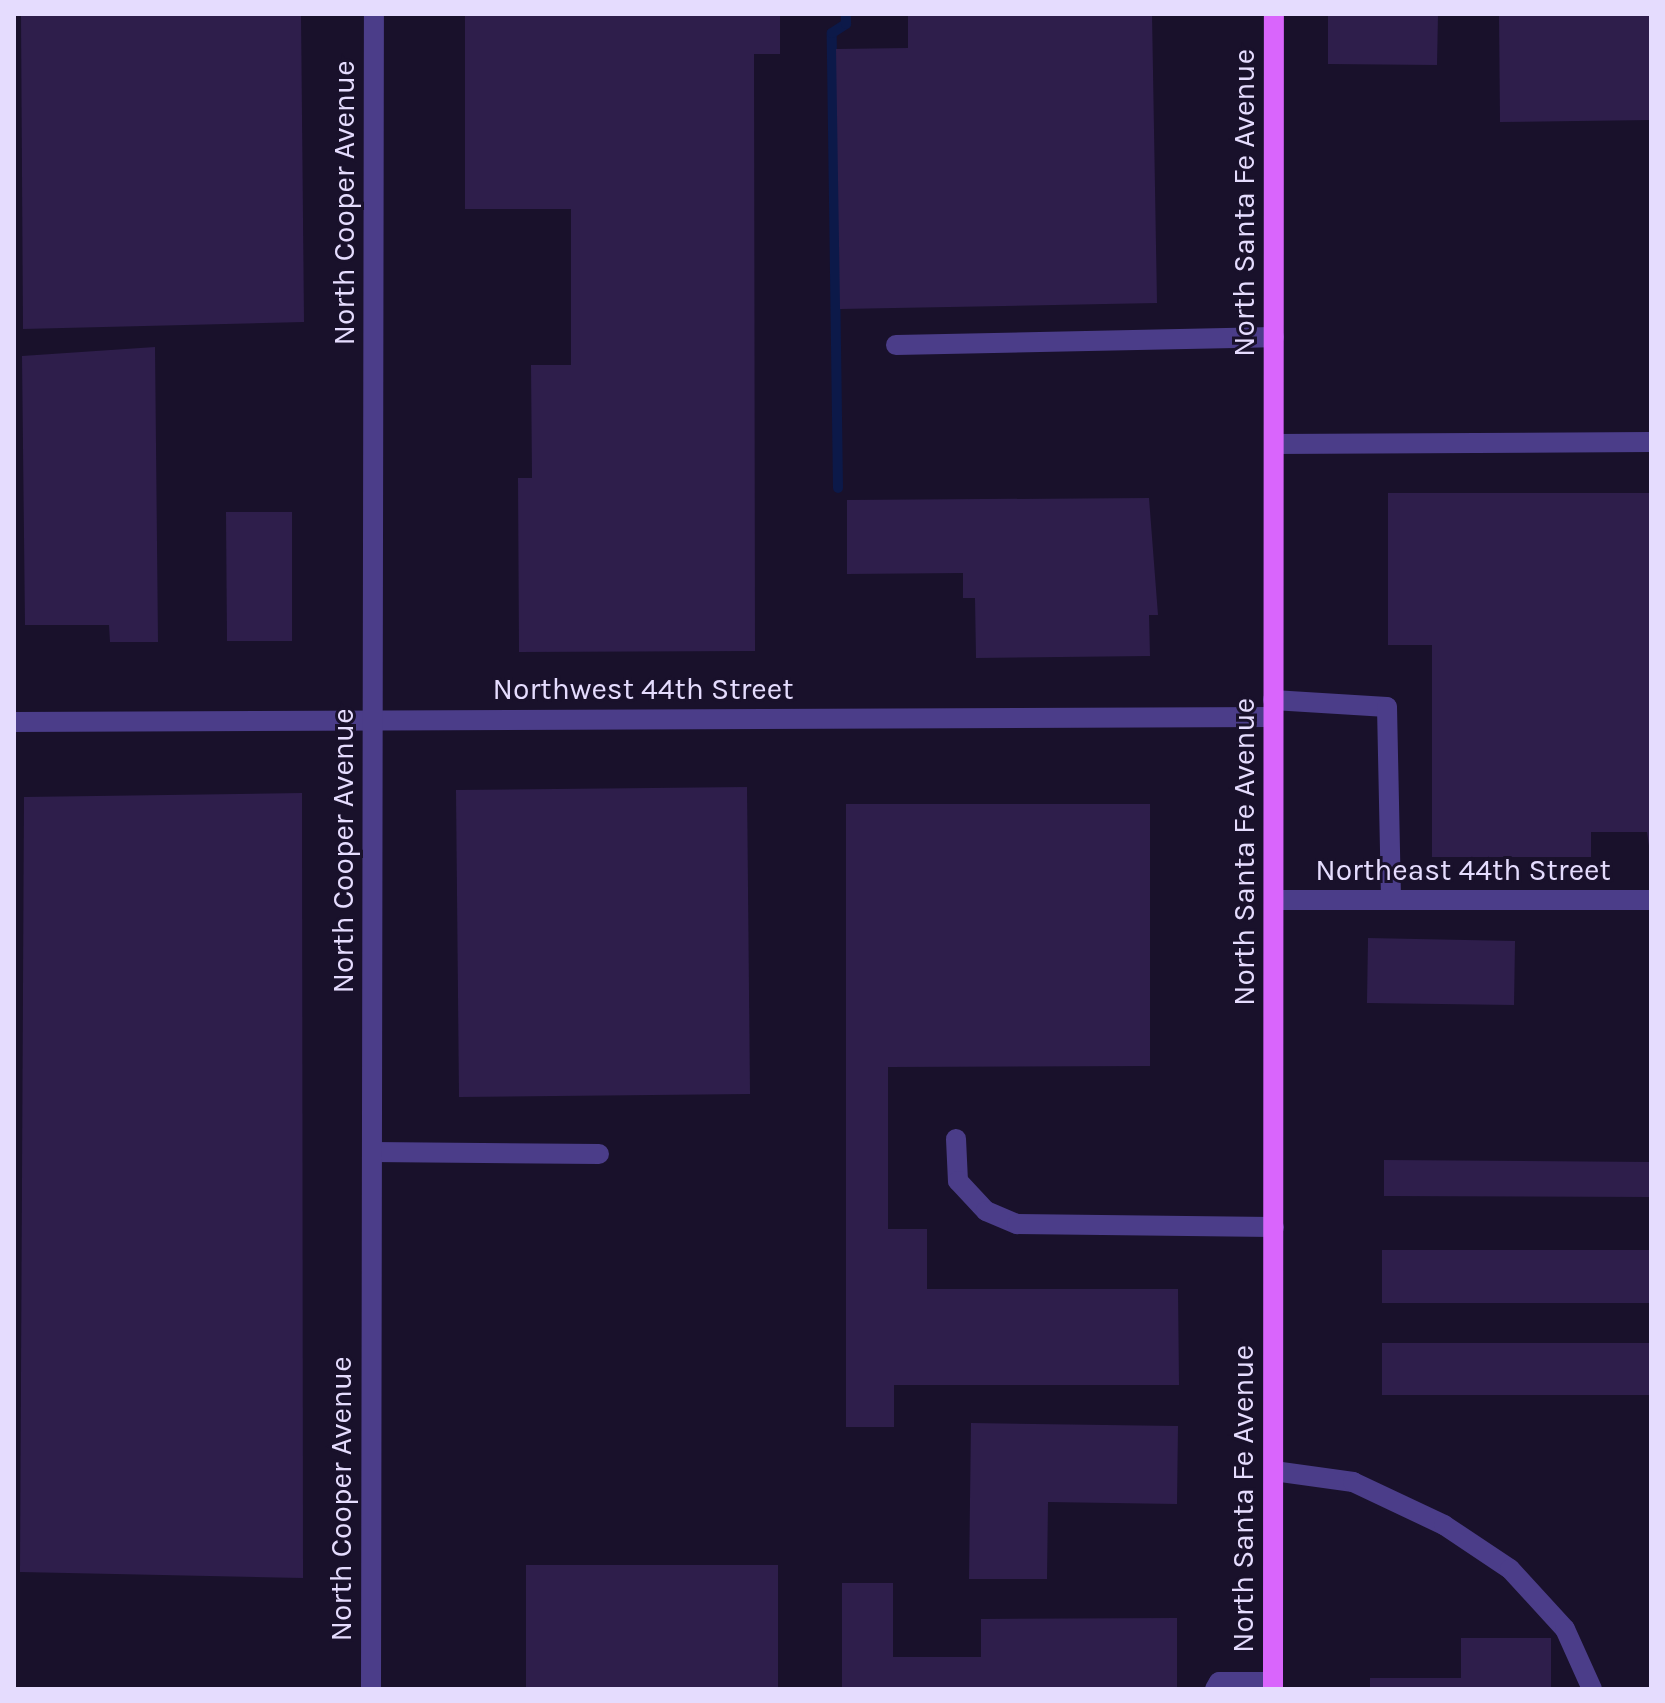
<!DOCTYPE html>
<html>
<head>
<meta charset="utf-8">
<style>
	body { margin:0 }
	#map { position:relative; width:1665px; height:1703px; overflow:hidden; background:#19112b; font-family:Karla,sans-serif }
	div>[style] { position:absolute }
	.stream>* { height:10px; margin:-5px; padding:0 5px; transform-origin:5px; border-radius:5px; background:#0c1949 }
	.building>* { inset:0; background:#2e1e4b }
	.minor>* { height:20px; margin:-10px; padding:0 10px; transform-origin:10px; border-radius:10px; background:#4b3d89 }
	.major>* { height:20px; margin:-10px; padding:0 10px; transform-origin:10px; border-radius:10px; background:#d965fc }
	span { translate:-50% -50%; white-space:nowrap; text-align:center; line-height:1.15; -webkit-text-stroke:6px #19112b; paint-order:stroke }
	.street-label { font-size:30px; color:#e5dcfe }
	.frame { position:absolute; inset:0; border:16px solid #e5dcfe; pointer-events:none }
</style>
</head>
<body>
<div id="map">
	<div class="stream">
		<i style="left:838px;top:488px;width:455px;rotate:-90.8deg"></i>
		<i style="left:832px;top:33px;width:17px;rotate:-33deg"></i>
		<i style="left:846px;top:24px;width:10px;rotate:-90deg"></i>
	</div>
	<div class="building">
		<i style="clip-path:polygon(21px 14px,301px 14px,304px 322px,23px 329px)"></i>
		<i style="clip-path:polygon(465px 14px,780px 14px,780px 54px,754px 54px,755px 651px,519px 652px,518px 478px,532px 478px,531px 365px,571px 365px,571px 209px,465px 209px)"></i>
		<i style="clip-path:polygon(908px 14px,1152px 14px,1157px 303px,840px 309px,836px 49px,908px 48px)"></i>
		<i style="clip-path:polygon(1328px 14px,1438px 14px,1437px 65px,1328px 64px)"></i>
		<i style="clip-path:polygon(1499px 14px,1651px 14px,1651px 120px,1500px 122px)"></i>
		<i style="clip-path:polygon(155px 347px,158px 642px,110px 642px,109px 625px,25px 625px,22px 356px)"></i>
		<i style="clip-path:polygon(1388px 493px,1651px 493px,1651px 860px,1647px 832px,1591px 832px,1591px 857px,1432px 857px,1432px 645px,1388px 645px)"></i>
		<i style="clip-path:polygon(1149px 498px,1158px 615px,1149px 615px,1150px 656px,976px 658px,975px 598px,963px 598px,963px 573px,847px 574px,847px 500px)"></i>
		<i style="clip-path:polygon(226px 512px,292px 512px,292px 641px,227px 641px)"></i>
		<i style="clip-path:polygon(747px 787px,750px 1094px,459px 1097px,456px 790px)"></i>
		<i style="clip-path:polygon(302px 793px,303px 1578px,20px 1572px,24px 797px)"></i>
		<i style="clip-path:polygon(846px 804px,1150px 804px,1150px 1066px,888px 1067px,888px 1229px,927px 1229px,927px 1289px,1178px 1289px,1179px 1385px,894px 1385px,894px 1427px,846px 1427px)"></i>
		<i style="clip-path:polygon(1368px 938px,1515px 941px,1514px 1005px,1367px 1003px)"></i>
		<i style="clip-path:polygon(1384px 1160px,1651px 1162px,1651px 1197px,1384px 1196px)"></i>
		<i style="clip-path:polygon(1382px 1250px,1651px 1250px,1651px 1303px,1382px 1303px)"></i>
		<i style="clip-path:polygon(1382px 1343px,1651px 1343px,1651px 1395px,1382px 1395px)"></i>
		<i style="clip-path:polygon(971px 1423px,1178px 1426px,1177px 1504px,1048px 1502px,1047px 1579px,969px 1579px)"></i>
		<i style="clip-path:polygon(526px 1565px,778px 1565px,778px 1689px,526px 1689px)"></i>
		<i style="clip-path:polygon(842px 1583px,893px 1583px,893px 1657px,981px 1657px,981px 1619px,1177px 1618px,1177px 1689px,842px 1689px)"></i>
		<i style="clip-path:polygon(1461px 1638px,1551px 1638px,1551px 1689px,1370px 1689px,1370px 1678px,1461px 1678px)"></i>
	</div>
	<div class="minor">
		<i style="left:896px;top:345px;width:378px;rotate:-1.2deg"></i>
		<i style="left:1274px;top:444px;width:377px;rotate:-0.3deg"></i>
		<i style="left:1273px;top:700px;width:114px;rotate:3.5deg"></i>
		<i style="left:1387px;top:707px;width:193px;rotate:88.8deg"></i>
		<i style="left:14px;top:722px;width:1259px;rotate:-0.23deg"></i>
		<i style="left:1274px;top:900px;width:377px"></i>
		<i style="left:956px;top:1139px;width:42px;rotate:87.3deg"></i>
		<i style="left:958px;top:1181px;width:41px;rotate:47deg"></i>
		<i style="left:986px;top:1211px;width:34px;rotate:23deg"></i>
		<i style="left:1017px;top:1224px;width:257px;rotate:0.7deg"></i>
		<i style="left:372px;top:1152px;width:227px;rotate:0.5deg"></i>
		<i style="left:1274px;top:1471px;width:80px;rotate:7.9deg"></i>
		<i style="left:1353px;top:1482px;width:101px;rotate:25.3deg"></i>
		<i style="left:1444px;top:1525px;width:79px;rotate:33.7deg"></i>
		<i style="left:1510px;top:1569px;width:81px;rotate:47.5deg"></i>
		<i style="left:1565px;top:1629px;width:66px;rotate:65.8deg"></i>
		<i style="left:371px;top:1689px;width:1675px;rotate:-89.9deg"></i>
		<i style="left:1215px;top:1689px;width:8px;rotate:-60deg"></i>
		<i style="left:1219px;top:1682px;width:54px"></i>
	</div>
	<div class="major">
		<i style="left:1273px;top:1689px;width:1675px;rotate:-89.97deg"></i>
	</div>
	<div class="street-label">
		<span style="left:344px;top:203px;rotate:-90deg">North Cooper Avenue</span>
		<span style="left:1244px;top:203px;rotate:-90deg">North Santa Fe Avenue</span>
		<span style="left:643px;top:689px">Northwest 44th Street</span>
		<span style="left:343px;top:851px;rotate:-90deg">North Cooper Avenue</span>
		<span style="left:1244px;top:852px;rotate:-90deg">North Santa Fe Avenue</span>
		<span style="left:1463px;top:870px">Northeast 44th Street</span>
		<span style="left:341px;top:1499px;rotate:-90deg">North Cooper Avenue</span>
		<span style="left:1243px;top:1499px;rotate:-90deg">North Santa Fe Avenue</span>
	</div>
	<div class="frame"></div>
</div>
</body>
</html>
